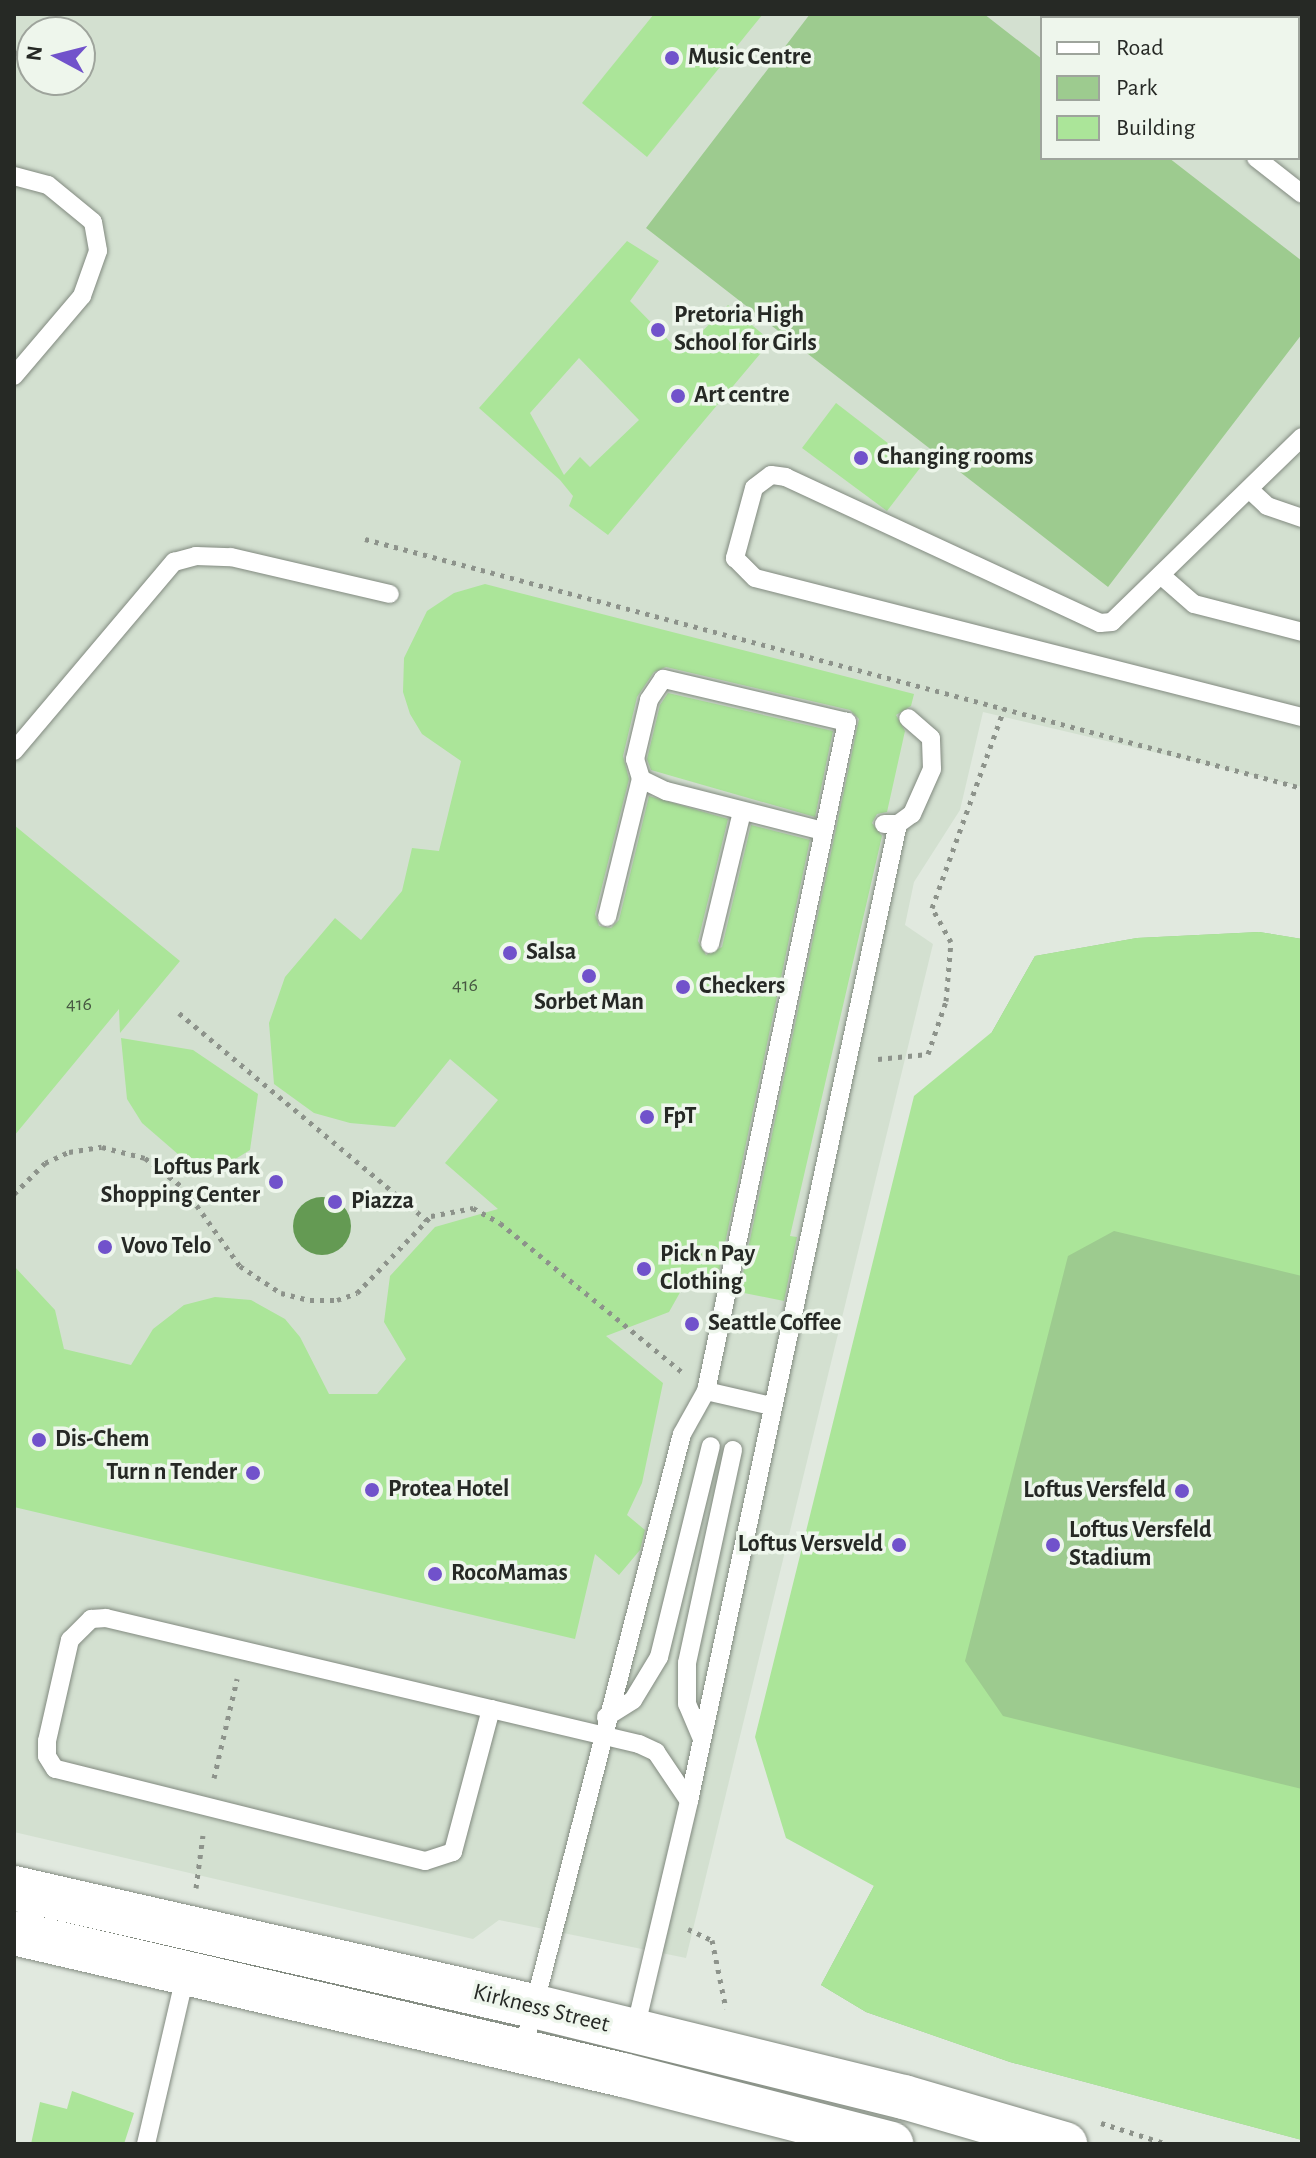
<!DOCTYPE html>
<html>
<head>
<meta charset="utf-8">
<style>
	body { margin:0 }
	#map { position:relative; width:1316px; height:2158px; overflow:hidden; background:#e1e9df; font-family:"Alegreya Sans",sans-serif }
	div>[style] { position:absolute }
	.built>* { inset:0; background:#d3e0d0 }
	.green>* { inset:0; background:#9dcb8f }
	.water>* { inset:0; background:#649a53 }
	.round { border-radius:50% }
	.building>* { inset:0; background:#abe599 }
	.path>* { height:5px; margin-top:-2.5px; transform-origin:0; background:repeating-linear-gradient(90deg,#8d938b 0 4px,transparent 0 10px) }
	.roads { filter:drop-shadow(0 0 2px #828a80) drop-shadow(0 0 2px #828a80) }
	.service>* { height:18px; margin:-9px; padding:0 9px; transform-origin:9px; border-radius:9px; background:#fff }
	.tertiary>* { height:44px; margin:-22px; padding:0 22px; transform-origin:22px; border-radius:22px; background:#fff }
	.dots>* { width:22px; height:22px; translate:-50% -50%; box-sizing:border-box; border:4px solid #eef6ec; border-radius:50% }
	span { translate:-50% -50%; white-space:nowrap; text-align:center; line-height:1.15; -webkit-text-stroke:7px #eef6ec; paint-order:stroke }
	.number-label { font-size:20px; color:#475842 }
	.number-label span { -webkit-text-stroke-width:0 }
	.poi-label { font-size:24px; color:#262925; font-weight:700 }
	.left { translate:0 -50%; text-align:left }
	.right { translate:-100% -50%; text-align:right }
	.street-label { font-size:24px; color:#262925 }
	.frame { position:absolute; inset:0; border:16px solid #262925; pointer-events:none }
	.legend { position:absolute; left:1040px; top:16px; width:260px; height:144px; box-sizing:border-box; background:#eef6ec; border:2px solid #9ea49c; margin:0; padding:10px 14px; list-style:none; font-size:24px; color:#262925 }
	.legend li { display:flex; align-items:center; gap:16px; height:40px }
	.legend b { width:40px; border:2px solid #9ea49c }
	.north { position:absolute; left:16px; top:16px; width:80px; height:80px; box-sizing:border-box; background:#eef6ec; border:2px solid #9ea49c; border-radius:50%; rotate:277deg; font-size:22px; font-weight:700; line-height:32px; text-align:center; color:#262925 }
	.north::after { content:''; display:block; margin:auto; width:28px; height:36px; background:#7152cb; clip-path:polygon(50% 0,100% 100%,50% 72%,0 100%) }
</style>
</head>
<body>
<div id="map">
	<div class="built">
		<i style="clip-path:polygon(evenodd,14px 14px,1302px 14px,1302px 787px,983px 712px,960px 810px,914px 882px,905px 925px,933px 944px,686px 1958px,499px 1920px,473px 1939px,14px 1832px,14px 14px,1042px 18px,1298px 18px,1298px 158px,1042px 158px,1042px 18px,14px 14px,32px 32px,80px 32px,80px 80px,32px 80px,32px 32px)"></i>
	</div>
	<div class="green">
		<i style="clip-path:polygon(810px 14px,984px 14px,1042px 59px,1042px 158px,1169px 158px,1302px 261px,1302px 334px,1108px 587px,646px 228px)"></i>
		<i style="clip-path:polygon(1150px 14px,1302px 14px,1302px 148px,1298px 18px)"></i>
		<i style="clip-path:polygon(1259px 932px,1302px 939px,1302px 2140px,1010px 2062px,866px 2012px,821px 1985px,874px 1886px,992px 1032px,1035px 956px,1137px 938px)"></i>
	</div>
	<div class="water">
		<i class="round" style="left:293px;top:1197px;width:58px;height:58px"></i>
	</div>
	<div class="building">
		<i style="clip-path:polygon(654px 14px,763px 14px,647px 157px,582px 103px)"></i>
		<i style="clip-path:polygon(evenodd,627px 241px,659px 261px,630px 301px,681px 353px,728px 305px,771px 341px,608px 535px,569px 506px,573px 496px,560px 480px,479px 408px,627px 241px,579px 358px,639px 420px,590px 467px,580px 457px,564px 475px,530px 413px,579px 358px)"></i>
		<i style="clip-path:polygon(836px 403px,920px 468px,887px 511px,802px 448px)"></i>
		<i style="clip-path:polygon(485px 584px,914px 694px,911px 706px,896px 715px,905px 731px,887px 812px,877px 814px,872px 823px,882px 836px,790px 1236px,797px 1237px,784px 1301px,739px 1292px,859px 719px,850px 710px,666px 667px,654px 672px,637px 697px,623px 756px,629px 779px,595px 914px,599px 926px,611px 928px,619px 920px,649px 796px,728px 819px,698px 941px,706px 955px,722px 947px,751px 825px,810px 840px,716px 1286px,687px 1280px,669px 1312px,606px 1336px,663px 1383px,642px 1483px,627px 1515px,645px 1530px,640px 1550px,619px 1575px,595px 1554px,575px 1639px,14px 1507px,14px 1266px,55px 1310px,64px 1349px,131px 1365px,153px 1329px,184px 1305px,215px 1297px,251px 1300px,285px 1319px,300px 1337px,329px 1394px,377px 1394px,406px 1359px,384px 1322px,390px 1276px,435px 1227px,498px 1209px,445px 1163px,498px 1100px,450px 1059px,395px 1127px,350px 1123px,314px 1113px,274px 1084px,269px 1023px,285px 977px,335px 918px,361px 940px,402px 891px,412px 848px,439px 851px,461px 761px,422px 734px,410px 714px,403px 692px,404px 658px,427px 611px,454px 593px)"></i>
		<i style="clip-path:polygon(668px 693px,833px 731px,815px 817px,651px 770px,647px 759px,660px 705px)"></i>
		<i style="clip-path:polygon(14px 825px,180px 961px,120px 1033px,119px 1009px,14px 1136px)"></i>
		<i style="clip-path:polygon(1259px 932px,1302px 939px,1302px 1276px,1114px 1231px,1068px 1256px,965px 1661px,1003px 1716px,1302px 1789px,1302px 2140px,1010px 2062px,866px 2012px,821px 1985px,874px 1886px,786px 1838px,755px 1737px,914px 1096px,992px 1032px,1035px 956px,1137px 938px)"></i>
		<i style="clip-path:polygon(121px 1038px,193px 1050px,258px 1094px,250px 1150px,224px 1166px,179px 1155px,142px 1123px,127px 1099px)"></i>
		<i style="clip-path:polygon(72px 2091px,134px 2113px,124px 2144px,31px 2144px,40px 2102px,67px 2109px)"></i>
	</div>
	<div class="path">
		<i style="left:14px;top:52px;width:20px;rotate:24deg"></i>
		<i style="left:365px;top:539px;width:970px;rotate:14.88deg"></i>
		<i style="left:179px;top:1013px;width:323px;rotate:39.9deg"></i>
		<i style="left:878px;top:1059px;width:50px;rotate:-5.7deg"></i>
		<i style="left:928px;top:1054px;width:56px;rotate:-71.2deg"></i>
		<i style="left:946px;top:1001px;width:59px;rotate:-85.2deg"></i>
		<i style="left:951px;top:942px;width:39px;rotate:-119deg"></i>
		<i style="left:932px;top:908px;width:212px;rotate:-70.1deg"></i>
		<i style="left:14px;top:1194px;width:44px;rotate:-45deg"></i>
		<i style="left:45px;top:1163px;width:26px;rotate:-25deg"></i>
		<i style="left:69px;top:1152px;width:33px;rotate:-9deg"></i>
		<i style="left:102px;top:1147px;width:44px;rotate:14.3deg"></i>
		<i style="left:145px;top:1158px;width:51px;rotate:37.8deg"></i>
		<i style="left:185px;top:1189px;width:95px;rotate:54.5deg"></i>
		<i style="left:240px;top:1266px;width:49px;rotate:33.4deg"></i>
		<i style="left:281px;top:1293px;width:30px;rotate:14deg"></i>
		<i style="left:310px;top:1300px;width:27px"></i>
		<i style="left:337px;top:1300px;width:21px;rotate:-19deg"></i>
		<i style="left:357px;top:1293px;width:107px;rotate:-46.1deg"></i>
		<i style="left:431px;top:1216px;width:43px;rotate:-10.8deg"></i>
		<i style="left:473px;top:1208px;width:31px;rotate:29deg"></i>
		<i style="left:500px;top:1223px;width:235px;rotate:39.3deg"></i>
		<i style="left:214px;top:1778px;width:102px;rotate:-76.9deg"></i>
		<i style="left:196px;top:1888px;width:53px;rotate:-82.5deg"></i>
		<i style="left:688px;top:1929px;width:26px;rotate:25deg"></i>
		<i style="left:712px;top:1940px;width:70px;rotate:78.5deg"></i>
		<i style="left:1101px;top:2123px;width:69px;rotate:17.7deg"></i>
	</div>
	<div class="roads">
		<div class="service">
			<i style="left:1075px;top:14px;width:6px;rotate:39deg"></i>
			<i style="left:1256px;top:158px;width:58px;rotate:38deg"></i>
			<i style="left:14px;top:176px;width:35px;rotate:15deg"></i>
			<i style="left:48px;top:185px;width:58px;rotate:39.4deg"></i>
			<i style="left:93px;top:222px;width:29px;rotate:80deg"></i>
			<i style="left:98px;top:251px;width:48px;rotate:109.6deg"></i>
			<i style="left:82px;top:296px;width:105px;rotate:130.4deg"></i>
			<i style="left:1302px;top:437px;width:265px;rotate:135.8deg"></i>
			<i style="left:1112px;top:622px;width:12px;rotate:175deg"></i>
			<i style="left:1100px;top:623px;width:346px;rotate:-155.1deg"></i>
			<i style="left:786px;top:477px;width:15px;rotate:-172deg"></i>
			<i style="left:771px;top:475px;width:21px;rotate:143deg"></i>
			<i style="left:754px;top:488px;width:73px;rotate:105.2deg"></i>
			<i style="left:735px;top:558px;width:28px;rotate:45deg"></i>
			<i style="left:755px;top:578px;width:564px;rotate:14.26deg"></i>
			<i style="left:1250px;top:490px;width:23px;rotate:43deg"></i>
			<i style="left:1267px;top:506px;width:37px;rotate:19deg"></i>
			<i style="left:1163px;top:577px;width:41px;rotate:41.1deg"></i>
			<i style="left:1194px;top:604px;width:112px;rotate:14.5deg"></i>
			<i style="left:14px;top:751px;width:248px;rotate:-49.8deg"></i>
			<i style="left:174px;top:562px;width:23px;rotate:-15deg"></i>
			<i style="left:196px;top:556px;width:35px;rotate:2deg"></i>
			<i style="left:231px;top:557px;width:163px;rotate:13.1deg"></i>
			<i style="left:884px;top:824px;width:14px"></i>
			<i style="left:898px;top:824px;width:17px;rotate:-36deg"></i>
			<i style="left:912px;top:814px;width:49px;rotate:-66deg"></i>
			<i style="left:932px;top:769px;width:31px;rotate:-92deg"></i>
			<i style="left:931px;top:738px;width:30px;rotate:-139deg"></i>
			<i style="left:607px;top:917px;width:142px;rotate:-76.2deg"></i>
			<i style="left:710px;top:944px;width:136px;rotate:-76.4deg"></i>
			<i style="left:706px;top:1391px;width:67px;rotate:13deg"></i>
			<i style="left:106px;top:1618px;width:396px;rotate:13.3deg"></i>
			<i style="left:491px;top:1709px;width:148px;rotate:104.9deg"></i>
			<i style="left:453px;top:1852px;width:29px;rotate:162deg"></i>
			<i style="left:425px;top:1861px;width:381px;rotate:-166deg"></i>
			<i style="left:55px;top:1769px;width:15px;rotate:-122deg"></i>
			<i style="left:47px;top:1756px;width:15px;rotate:-90deg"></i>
			<i style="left:47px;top:1741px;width:104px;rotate:-77.2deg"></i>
			<i style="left:70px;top:1640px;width:30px;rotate:-45deg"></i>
			<i style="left:91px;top:1619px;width:15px;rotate:-4deg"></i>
			<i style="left:491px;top:1709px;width:152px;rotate:13.3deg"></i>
			<i style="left:639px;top:1744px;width:19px;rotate:25deg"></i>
			<i style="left:656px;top:1752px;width:59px;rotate:56deg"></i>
			<i style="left:606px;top:1717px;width:32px;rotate:-32deg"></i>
			<i style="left:633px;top:1700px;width:50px;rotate:-58.8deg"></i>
			<i style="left:659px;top:1657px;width:217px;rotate:-76.2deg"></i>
			<i style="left:702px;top:1739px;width:38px;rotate:-113deg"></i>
			<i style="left:687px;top:1704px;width:41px;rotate:-90deg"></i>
			<i style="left:687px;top:1663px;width:218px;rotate:-77.8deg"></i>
			<i style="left:634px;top:2034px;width:239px;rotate:-76.7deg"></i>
			<i style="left:689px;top:1801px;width:999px;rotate:-77.93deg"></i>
			<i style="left:522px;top:2053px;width:639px;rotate:-75.51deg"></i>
			<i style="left:682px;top:1434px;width:49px;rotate:-60.8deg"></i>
			<i style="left:706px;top:1391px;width:684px;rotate:-78.1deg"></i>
			<i style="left:847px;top:722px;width:189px;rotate:-166.8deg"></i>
			<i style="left:663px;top:679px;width:25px;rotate:124deg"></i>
			<i style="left:649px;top:700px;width:61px;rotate:103.3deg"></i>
			<i style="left:635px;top:759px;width:21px;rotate:73deg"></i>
			<i style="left:641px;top:779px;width:28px;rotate:26deg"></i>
			<i style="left:666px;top:791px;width:162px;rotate:14.3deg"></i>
			<i style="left:146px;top:2144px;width:172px;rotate:-76.9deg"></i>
		</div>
		<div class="tertiary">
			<i style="left:14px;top:1888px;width:532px;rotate:12.81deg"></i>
			<i style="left:533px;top:2006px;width:382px;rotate:13.8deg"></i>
			<i style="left:904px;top:2097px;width:168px;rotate:16.3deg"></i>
			<i style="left:14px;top:1933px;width:625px;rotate:13.13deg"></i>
			<i style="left:623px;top:2075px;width:277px;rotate:14.4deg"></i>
		</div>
	</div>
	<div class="dots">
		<i style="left:672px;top:58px;background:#7152cb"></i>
		<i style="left:658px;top:330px;background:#7152cb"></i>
		<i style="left:678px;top:396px;background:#7152cb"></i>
		<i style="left:861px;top:458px;background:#7152cb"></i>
		<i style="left:510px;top:953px;background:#7152cb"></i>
		<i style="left:589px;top:976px;background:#7152cb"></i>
		<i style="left:683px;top:987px;background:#7152cb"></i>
		<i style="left:647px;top:1117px;background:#7152cb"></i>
		<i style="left:276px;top:1182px;background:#7152cb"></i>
		<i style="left:335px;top:1202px;background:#7152cb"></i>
		<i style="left:105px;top:1247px;background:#7152cb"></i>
		<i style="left:644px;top:1269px;background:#7152cb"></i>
		<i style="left:692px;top:1324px;background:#7152cb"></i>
		<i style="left:39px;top:1440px;background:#7152cb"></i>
		<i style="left:253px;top:1473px;background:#7152cb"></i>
		<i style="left:372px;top:1490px;background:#7152cb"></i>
		<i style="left:1182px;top:1491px;background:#7152cb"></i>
		<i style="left:899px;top:1545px;background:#7152cb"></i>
		<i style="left:1053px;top:1545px;background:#7152cb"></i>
		<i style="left:435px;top:1574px;background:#7152cb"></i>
	</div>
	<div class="number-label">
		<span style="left:465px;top:985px">416</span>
		<span style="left:79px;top:1004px">416</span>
	</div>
	<div class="poi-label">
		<span class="left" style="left:688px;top:58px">Music Centre</span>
		<span class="left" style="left:674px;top:330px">Pretoria High<br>School for Girls</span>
		<span class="left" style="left:694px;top:396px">Art centre</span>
		<span class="left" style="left:877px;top:458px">Changing rooms</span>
		<span class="left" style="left:526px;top:953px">Salsa</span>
		<span class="left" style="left:699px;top:987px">Checkers</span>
		<span style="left:589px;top:1003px">Sorbet Man</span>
		<span class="left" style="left:663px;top:1117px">FpT</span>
		<span class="right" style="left:260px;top:1182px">Loftus Park<br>Shopping Center</span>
		<span class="left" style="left:351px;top:1202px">Piazza</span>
		<span class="left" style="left:121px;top:1247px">Vovo Telo</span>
		<span class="left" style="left:660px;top:1269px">Pick n Pay<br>Clothing</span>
		<span class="left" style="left:708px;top:1324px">Seattle Coffee</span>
		<span class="left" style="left:55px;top:1440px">Dis-Chem</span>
		<span class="right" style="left:237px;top:1473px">Turn n Tender</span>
		<span class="left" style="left:388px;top:1490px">Protea Hotel</span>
		<span class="right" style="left:1166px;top:1491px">Loftus Versfeld</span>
		<span class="left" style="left:1069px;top:1545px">Loftus Versfeld<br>Stadium</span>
		<span class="right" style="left:883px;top:1545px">Loftus Versveld</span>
		<span class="left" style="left:451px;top:1574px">RocoMamas</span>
	</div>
	<div class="street-label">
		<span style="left:541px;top:2009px;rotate:14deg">Kirkness Street</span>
	</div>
	<div class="frame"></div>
	<ul class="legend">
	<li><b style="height:10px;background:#fff"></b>Road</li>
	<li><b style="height:22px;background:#9dcb8f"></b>Park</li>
	<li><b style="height:22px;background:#abe599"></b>Building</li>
	</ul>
	<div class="north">N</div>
</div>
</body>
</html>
